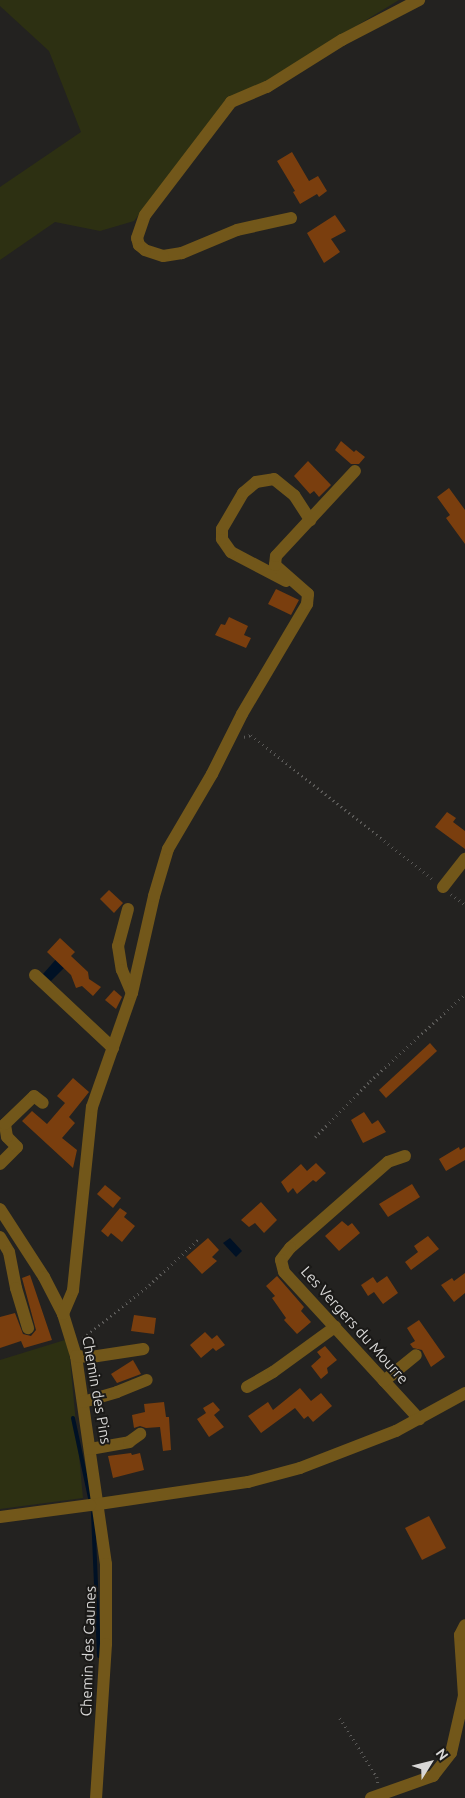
<!DOCTYPE html>
<html>
<head>
<meta charset="utf-8">
<style>
	body { margin:0 }
	#map { position:relative; width:465px; height:1798px; overflow:hidden; background:#232220; font-family:Ubuntu,sans-serif }
	div>[style] { position:absolute }
	.green>* { inset:0; background:#2d3012 }
	.water>* { inset:0; background:#001125 }
	.stream>* { height:4px; margin:-2px; padding:0 2px; transform-origin:2px; border-radius:2px; background:#001125 }
	.building>* { inset:0; background:#7a3e0e }
	.path>* { height:2.5px; margin-top:-1.25px; transform-origin:0; background:repeating-linear-gradient(90deg,#5b5a58 0 1px,transparent 0 5px) }
	.minor>* { height:12px; margin:-6px; padding:0 6px; transform-origin:6px; border-radius:6px; background:#72571a }
	span { translate:-50% -50%; white-space:nowrap; text-align:center; line-height:1.15; -webkit-text-stroke:4px #1a1917; paint-order:stroke }
	.street-label { font-size:15px; color:#d8d7d6 }
	.north { position:absolute; left:405px; top:1738px; width:50px; height:50px; -webkit-text-stroke:4px #1a1917; paint-order:stroke; rotate:54deg; font-size:14px; font-weight:700; line-height:20px; text-align:center; color:#d8d7d6 }
	.north::after { content:''; display:block; margin:auto; width:18px; height:22px; background:#d8d7d6; clip-path:polygon(50% 0,100% 100%,50% 72%,0 100%) }
</style>
</head>
<body>
<div id="map">
	<div class="green">
		<i style="clip-path:polygon(0 0,399px 0,264px 82px,229px 98px,134px 221px,100px 231px,55px 222px,0 260px,0 187px,81px 132px,49px 51px,0 6px)"></i>
		<i style="clip-path:polygon(68px 1339px,83px 1498px,0 1509px,0 1360px)"></i>
	</div>
	<div class="water">
		<i style="clip-path:polygon(58px 957px,67px 965px,51px 981px,43px 974px)"></i>
		<i style="clip-path:polygon(230px 1238px,242px 1251px,236px 1257px,223px 1243px)"></i>
	</div>
	<div class="stream">
		<i style="left:73px;top:1418px;width:87px;rotate:78deg"></i>
		<i style="left:93px;top:1513px;width:143px;rotate:87.6deg"></i>
	</div>
	<div class="building">
		<i style="clip-path:polygon(292px 152px,309px 181px,318px 176px,327px 191px,319px 197px,317px 194px,300px 204px,293px 192px,295px 191px,277px 161px)"></i>
		<i style="clip-path:polygon(335px 215px,346px 231px,331px 239px,340px 252px,324px 263px,307px 233px)"></i>
		<i style="clip-path:polygon(341px 441px,354px 452px,356px 450px,365px 457px,359px 464px,351px 464px,335px 450px)"></i>
		<i style="clip-path:polygon(308px 461px,331px 485px,319px 497px,314px 491px,310px 494px,294px 476px)"></i>
		<i style="clip-path:polygon(449px 488px,465px 510px,465px 544px,446px 518px,450px 515px,437px 497px)"></i>
		<i style="clip-path:polygon(276px 589px,299px 600px,291px 615px,268px 604px)"></i>
		<i style="clip-path:polygon(229px 617px,248px 626px,244px 635px,251px 638px,246px 648px,215px 635px,221px 624px,225px 625px)"></i>
		<i style="clip-path:polygon(447px 812px,456px 818px,453px 822px,465px 831px,465px 849px,435px 827px)"></i>
		<i style="clip-path:polygon(109px 890px,123px 903px,114px 913px,100px 899px)"></i>
		<i style="clip-path:polygon(60px 938px,75px 952px,71px 956px,88px 972px,89px 979px,101px 987px,93px 996px,82px 986px,76px 988px,71px 975px,47px 952px)"></i>
		<i style="clip-path:polygon(114px 990px,122px 997px,116px 1009px,105px 1000px)"></i>
		<i style="clip-path:polygon(430px 1043px,437px 1051px,386px 1098px,379px 1090px)"></i>
		<i style="clip-path:polygon(73px 1078px,89px 1092px,69px 1117px,75px 1123px,62px 1138px,77px 1150px,73px 1168px,22px 1121px,32px 1111px,47px 1124px,65px 1103px,57px 1096px)"></i>
		<i style="clip-path:polygon(364px 1112px,372px 1124px,378px 1120px,386px 1132px,363px 1143px,351px 1120px)"></i>
		<i style="clip-path:polygon(459px 1147px,460px 1150px,465px 1147px,465px 1160px,446px 1171px,439px 1159px)"></i>
		<i style="clip-path:polygon(316px 1163px,326px 1173px,316px 1182px,313px 1180px,297px 1194px,293px 1188px,288px 1193px,281px 1182px,301px 1164px,307px 1171px)"></i>
		<i style="clip-path:polygon(412px 1184px,420px 1197px,388px 1217px,379px 1204px)"></i>
		<i style="clip-path:polygon(105px 1185px,121px 1198px,113px 1208px,97px 1194px)"></i>
		<i style="clip-path:polygon(261px 1202px,277px 1220px,264px 1233px,255px 1223px,249px 1227px,241px 1220px)"></i>
		<i style="clip-path:polygon(120px 1208px,127px 1213px,124px 1217px,135px 1226px,122px 1242px,111px 1233px,108px 1237px,101px 1231px)"></i>
		<i style="clip-path:polygon(342px 1221px,348px 1226px,352px 1223px,360px 1233px,339px 1251px,325px 1236px)"></i>
		<i style="clip-path:polygon(428px 1236px,439px 1249px,411px 1270px,405px 1262px,418px 1252px,414px 1246px)"></i>
		<i style="clip-path:polygon(208px 1238px,219px 1250px,212px 1257px,217px 1261px,202px 1274px,186px 1257px)"></i>
		<i style="clip-path:polygon(465px 1273px,465px 1293px,454px 1302px,441px 1285px,452px 1278px,454px 1281px)"></i>
		<i style="clip-path:polygon(30px 1275px,52px 1340px,24px 1348px,21px 1341px,0 1348px,0 1317px,15px 1313px,23px 1334px,31px 1336px,36px 1330px,22px 1278px)"></i>
		<i style="clip-path:polygon(277px 1276px,304px 1307px,301px 1311px,311px 1322px,297px 1334px,284px 1320px,286px 1318px,272px 1298px,275px 1296px,266px 1286px)"></i>
		<i style="clip-path:polygon(387px 1276px,398px 1293px,383px 1304px,374px 1292px,368px 1296px,361px 1285px,373px 1277px,377px 1283px)"></i>
		<i style="clip-path:polygon(134px 1315px,156px 1318px,154px 1334px,131px 1331px)"></i>
		<i style="clip-path:polygon(419px 1320px,445px 1357px,431px 1367px,422px 1350px,413px 1348px,410px 1344px,415px 1341px,407px 1328px)"></i>
		<i style="clip-path:polygon(205px 1332px,212px 1339px,217px 1335px,225px 1345px,216px 1351px,213px 1348px,201px 1358px,190px 1345px)"></i>
		<i style="clip-path:polygon(325px 1346px,337px 1360px,327px 1368px,328px 1373px,321px 1379px,311px 1366px,321px 1357px,317px 1352px)"></i>
		<i style="clip-path:polygon(133px 1360px,141px 1374px,117px 1383px,111px 1374px)"></i>
		<i style="clip-path:polygon(300px 1388px,311px 1401px,321px 1393px,332px 1406px,313px 1422px,308px 1416px,304px 1419px,295px 1408px,261px 1433px,248px 1416px,268px 1402px,273px 1410px)"></i>
		<i style="clip-path:polygon(164px 1402px,166px 1417px,169px 1417px,171px 1450px,163px 1451px,160px 1427px,146px 1428px,140px 1426px,134px 1428px,132px 1415px,145px 1412px,144px 1404px)"></i>
		<i style="clip-path:polygon(213px 1402px,220px 1410px,214px 1415px,224px 1427px,209px 1437px,197px 1419px,206px 1413px,203px 1408px)"></i>
		<i style="clip-path:polygon(131px 1453px,132px 1455px,140px 1453px,144px 1470px,113px 1478px,108px 1456px)"></i>
		<i style="clip-path:polygon(429px 1516px,446px 1548px,422px 1560px,405px 1528px)"></i>
	</div>
	<div class="path">
		<i style="left:244px;top:737px;width:7px;rotate:-16deg"></i>
		<i style="left:251px;top:735px;width:232px;rotate:38.4deg"></i>
		<i style="left:451px;top:894px;width:17px;rotate:36deg"></i>
		<i style="left:315px;top:1137px;width:78px;rotate:-45.5deg"></i>
		<i style="left:370px;top:1081px;width:129px;rotate:-42.5deg"></i>
		<i style="left:83px;top:1338px;width:85px;rotate:-38.8deg"></i>
		<i style="left:149px;top:1285px;width:69px;rotate:-42.7deg"></i>
		<i style="left:340px;top:1718px;width:70px;rotate:57.9deg"></i>
		<i style="left:377px;top:1777px;width:6px;rotate:81deg"></i>
	</div>
	<div class="minor">
		<i style="left:291px;top:218px;width:55px;rotate:167.5deg"></i>
		<i style="left:237px;top:230px;width:60px;rotate:157.3deg"></i>
		<i style="left:182px;top:253px;width:19px;rotate:171deg"></i>
		<i style="left:163px;top:256px;width:19px;rotate:-162deg"></i>
		<i style="left:145px;top:250px;width:8px;rotate:-140deg"></i>
		<i style="left:139px;top:245px;width:7px;rotate:-106deg"></i>
		<i style="left:137px;top:238px;width:24px;rotate:-71deg"></i>
		<i style="left:145px;top:215px;width:142px;rotate:-52.7deg"></i>
		<i style="left:231px;top:102px;width:39px;rotate:-23deg"></i>
		<i style="left:267px;top:87px;width:89px;rotate:-32.1deg"></i>
		<i style="left:342px;top:40px;width:87px;rotate:-27.5deg"></i>
		<i style="left:286px;top:581px;width:62px;rotate:-152.2deg"></i>
		<i style="left:231px;top:552px;width:16px;rotate:-125deg"></i>
		<i style="left:222px;top:539px;width:10px;rotate:-90deg"></i>
		<i style="left:222px;top:529px;width:42px;rotate:-59.7deg"></i>
		<i style="left:243px;top:493px;width:17px;rotate:-40deg"></i>
		<i style="left:256px;top:482px;width:18px;rotate:-9deg"></i>
		<i style="left:274px;top:479px;width:26px;rotate:39deg"></i>
		<i style="left:294px;top:495px;width:30px;rotate:57deg"></i>
		<i style="left:443px;top:887px;width:36px;rotate:-52deg"></i>
		<i style="left:128px;top:909px;width:38px;rotate:105deg"></i>
		<i style="left:118px;top:946px;width:24px;rotate:81deg"></i>
		<i style="left:122px;top:970px;width:25px;rotate:67deg"></i>
		<i style="left:35px;top:975px;width:107px;rotate:43.1deg"></i>
		<i style="left:405px;top:1156px;width:18px;rotate:161deg"></i>
		<i style="left:388px;top:1162px;width:130px;rotate:138.7deg"></i>
		<i style="left:290px;top:1248px;width:15px;rotate:127deg"></i>
		<i style="left:281px;top:1260px;width:12px;rotate:76deg"></i>
		<i style="left:284px;top:1272px;width:200px;rotate:47.4deg"></i>
		<i style="left:0;top:1164px;width:24px;rotate:-45deg"></i>
		<i style="left:17px;top:1147px;width:14px;rotate:-135deg"></i>
		<i style="left:7px;top:1137px;width:13px;rotate:-99deg"></i>
		<i style="left:5px;top:1124px;width:40px;rotate:-44deg"></i>
		<i style="left:34px;top:1096px;width:11px;rotate:38deg"></i>
		<i style="left:0;top:1209px;width:81px;rotate:57.1deg"></i>
		<i style="left:44px;top:1277px;width:42px;rotate:62.8deg"></i>
		<i style="left:63px;top:1314px;width:44px;rotate:72.8deg"></i>
		<i style="left:76px;top:1356px;width:210px;rotate:81.8deg"></i>
		<i style="left:106px;top:1564px;width:80px;rotate:90deg"></i>
		<i style="left:106px;top:1644px;width:154px;rotate:93.7deg"></i>
		<i style="left:0;top:1237px;width:17px;rotate:59deg"></i>
		<i style="left:9px;top:1252px;width:37px;rotate:79deg"></i>
		<i style="left:16px;top:1288px;width:42px;rotate:73.3deg"></i>
		<i style="left:63px;top:1314px;width:26px;rotate:-67deg"></i>
		<i style="left:73px;top:1290px;width:184px;rotate:-84.1deg"></i>
		<i style="left:92px;top:1107px;width:121px;rotate:-70.7deg"></i>
		<i style="left:132px;top:993px;width:99px;rotate:-77.2deg"></i>
		<i style="left:154px;top:896px;width:49px;rotate:-73.4deg"></i>
		<i style="left:168px;top:849px;width:87px;rotate:-59.6deg"></i>
		<i style="left:212px;top:774px;width:67px;rotate:-63.4deg"></i>
		<i style="left:242px;top:714px;width:128px;rotate:-59.4deg"></i>
		<i style="left:307px;top:604px;width:10px;rotate:-84deg"></i>
		<i style="left:308px;top:594px;width:44px;rotate:-138.7deg"></i>
		<i style="left:275px;top:565px;width:9px;rotate:-84deg"></i>
		<i style="left:276px;top:556px;width:116px;rotate:-47.1deg"></i>
		<i style="left:76px;top:1356px;width:15px;rotate:4deg"></i>
		<i style="left:91px;top:1357px;width:53px;rotate:-8.7deg"></i>
		<i style="left:384px;top:1381px;width:41px;rotate:-39.1deg"></i>
		<i style="left:247px;top:1387px;width:30px;rotate:-30deg"></i>
		<i style="left:273px;top:1372px;width:77px;rotate:-36deg"></i>
		<i style="left:83px;top:1402px;width:35px;rotate:-16deg"></i>
		<i style="left:117px;top:1392px;width:32px;rotate:-22deg"></i>
		<i style="left:90px;top:1449px;width:40px;rotate:-10deg"></i>
		<i style="left:129px;top:1442px;width:14px;rotate:-36deg"></i>
		<i style="left:92px;top:1505px;width:158px;rotate:-8.4deg"></i>
		<i style="left:248px;top:1482px;width:54px;rotate:-15.1deg"></i>
		<i style="left:300px;top:1468px;width:103px;rotate:-21.1deg"></i>
		<i style="left:396px;top:1431px;width:79px;rotate:-28.8deg"></i>
		<i style="left:0;top:1517px;width:91px;rotate:-7.6deg"></i>
		<i style="left:371px;top:1798px;width:66px;rotate:-19.5deg"></i>
		<i style="left:433px;top:1776px;width:29px;rotate:-52deg"></i>
		<i style="left:451px;top:1753px;width:58px;rotate:-77.2deg"></i>
		<i style="left:464px;top:1696px;width:61px;rotate:-93.8deg"></i>
		<i style="left:460px;top:1635px;width:11px;rotate:-63deg"></i>
	</div>
	<div class="street-label">
		<span style="left:355px;top:1325px;rotate:48deg">Les Vergers du Mourre</span>
		<span style="left:97px;top:1390px;rotate:80deg">Chemin des Pins</span>
		<span style="left:88px;top:1651px;rotate:-88deg">Chemin des Caunes</span>
	</div>
	<div class="north">N</div>
</div>
</body>
</html>
